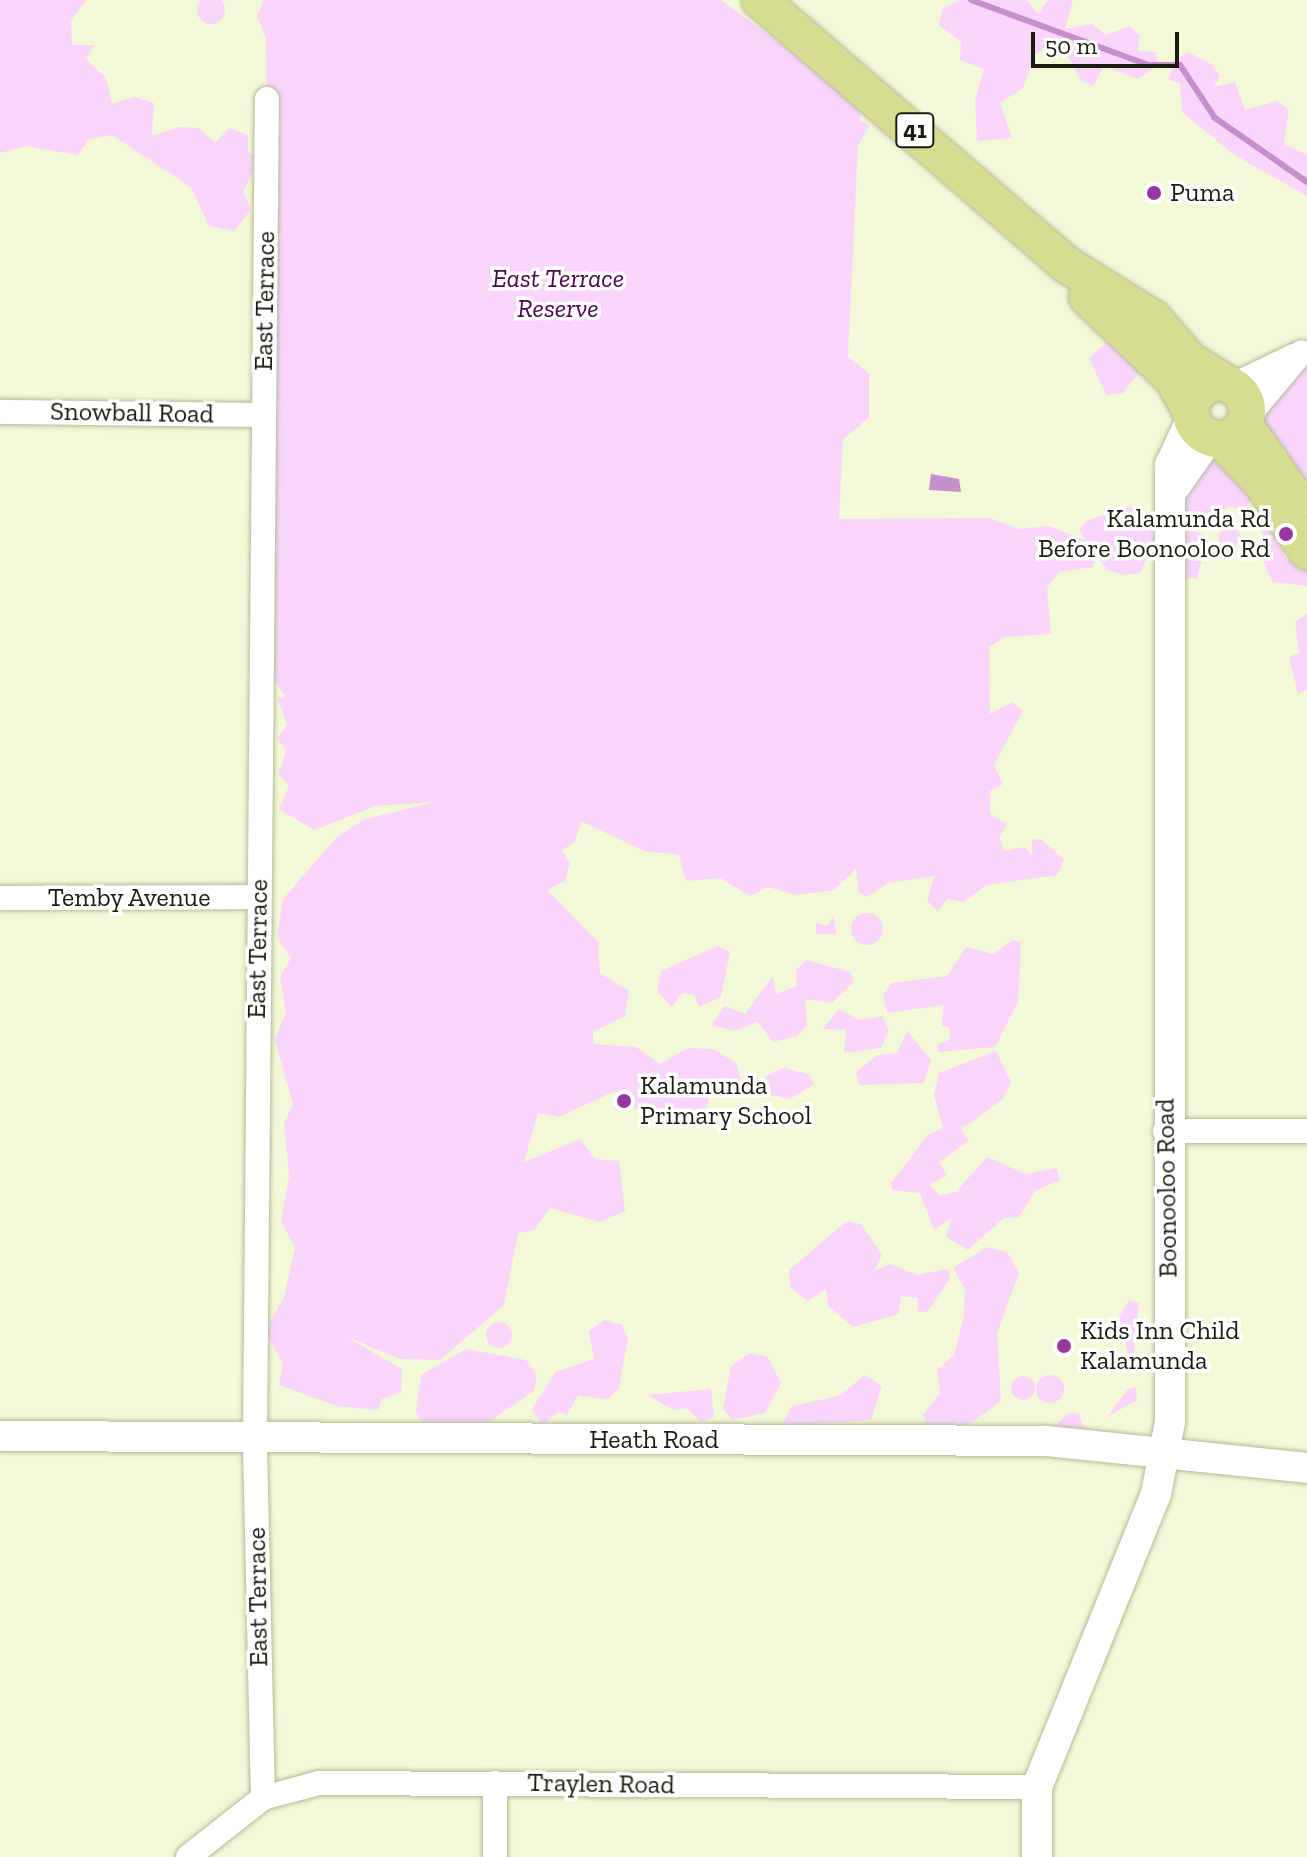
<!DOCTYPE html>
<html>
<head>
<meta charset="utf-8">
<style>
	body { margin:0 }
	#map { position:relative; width:1307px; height:1857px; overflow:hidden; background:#f3f8d6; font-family:"Zilla Slab",serif }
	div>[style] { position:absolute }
	.green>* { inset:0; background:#f9d5fc }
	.round { border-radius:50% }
	.water>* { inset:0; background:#c68fcc }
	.stream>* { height:6px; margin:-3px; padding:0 3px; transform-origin:3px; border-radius:3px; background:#c68fcc }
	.roads { filter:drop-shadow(0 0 2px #b6ba9a) drop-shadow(0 0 2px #b6ba9a) }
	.minor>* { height:24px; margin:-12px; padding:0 12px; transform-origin:12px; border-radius:12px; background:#fff }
	.tertiary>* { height:30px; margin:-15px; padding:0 15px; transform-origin:15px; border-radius:15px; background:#fff }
	.primary>* { height:36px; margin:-18px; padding:0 18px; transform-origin:18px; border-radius:18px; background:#d7dd90 }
	.primary>.ring { margin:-18px; padding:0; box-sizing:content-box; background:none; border:36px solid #d7dd90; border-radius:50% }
	.dots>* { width:22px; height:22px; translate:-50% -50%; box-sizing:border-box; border:4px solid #fff; border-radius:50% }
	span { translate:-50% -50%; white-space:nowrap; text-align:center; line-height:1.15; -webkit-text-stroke:7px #fff; paint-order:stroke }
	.shield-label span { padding:2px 6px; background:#fff; border:2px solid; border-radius:6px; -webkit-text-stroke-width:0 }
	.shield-label { font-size:24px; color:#1a1c0f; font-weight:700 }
	.poi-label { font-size:26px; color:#1a1c0f }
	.left { translate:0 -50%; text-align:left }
	.right { translate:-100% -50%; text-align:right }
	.park-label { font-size:26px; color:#4a0452; font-style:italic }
	.street-label { font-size:26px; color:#1a1c0f }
	.scale { position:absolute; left:1031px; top:32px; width:148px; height:36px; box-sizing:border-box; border:4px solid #1a1c0f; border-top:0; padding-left:10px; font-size:24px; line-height:28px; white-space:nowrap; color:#1a1c0f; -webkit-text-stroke:6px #fff; paint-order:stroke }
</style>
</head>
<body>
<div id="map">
	<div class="green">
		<i class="round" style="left:197px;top:-4px;width:28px;height:28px"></i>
		<i style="clip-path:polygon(0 0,86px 0,71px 21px,72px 45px,94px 45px,86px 59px,106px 78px,112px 104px,134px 97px,154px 103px,152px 136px,179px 127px,199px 128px,215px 143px,229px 128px,248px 135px,248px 152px,259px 159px,243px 192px,251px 209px,234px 231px,209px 226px,191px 187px,112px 135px,89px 139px,78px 155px,26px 146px,0 153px)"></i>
		<i style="clip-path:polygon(264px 0,721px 0,792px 52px,796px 47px,860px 108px,860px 120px,869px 126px,858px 146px,848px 356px,869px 374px,869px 417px,843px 440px,839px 519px,989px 518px,1020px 529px,1049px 526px,1085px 540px,1096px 556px,1093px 567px,1059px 572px,1047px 588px,1051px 634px,1005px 637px,989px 647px,990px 714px,1012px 702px,1023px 711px,994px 765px,1003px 784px,990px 791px,990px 814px,1007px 824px,999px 838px,1005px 851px,1024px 847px,1032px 855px,1032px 839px,1042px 840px,1064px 859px,1058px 875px,986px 885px,964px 902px,947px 899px,938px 911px,927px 901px,934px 876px,888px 883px,867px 897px,859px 893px,856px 869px,834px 890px,796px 895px,768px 887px,750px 896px,720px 878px,686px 881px,679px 855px,644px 851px,581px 821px,575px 842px,562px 850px,570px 863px,565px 881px,547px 890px,598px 942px,600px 973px,629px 991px,625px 1016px,593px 1032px,593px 1044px,636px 1047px,660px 1064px,688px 1048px,714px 1049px,736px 1063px,742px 1085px,711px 1092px,705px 1112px,677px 1123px,659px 1124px,633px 1107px,613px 1110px,621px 1096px,615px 1091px,559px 1117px,538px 1113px,524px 1162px,580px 1139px,595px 1159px,619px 1161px,625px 1211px,600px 1222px,550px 1208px,534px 1230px,518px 1233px,504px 1305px,440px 1360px,400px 1359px,345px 1336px,402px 1369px,401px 1392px,382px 1399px,378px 1410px,337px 1406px,279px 1385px,283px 1364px,265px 1331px,284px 1297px,295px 1248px,281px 1221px,289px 1177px,284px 1123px,293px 1104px,275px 1040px,286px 1012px,280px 977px,291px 958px,277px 937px,283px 899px,337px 837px,365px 819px,436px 802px,376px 806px,314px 830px,279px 809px,289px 786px,279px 775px,286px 750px,277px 738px,287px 725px,278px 699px,285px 696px,273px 678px,266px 38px,257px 16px)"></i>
		<i style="clip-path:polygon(960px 0,1027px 0,1038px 14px,1048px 0,1073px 0,1065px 29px,1092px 24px,1106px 35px,1130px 26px,1140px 36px,1138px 51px,1156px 52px,1158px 65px,1138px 79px,1104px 66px,1093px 86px,1081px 80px,1062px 46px,1048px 45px,1034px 56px,1023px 88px,1000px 103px,1012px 138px,977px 141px,975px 100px,984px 69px,960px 60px,961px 42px,939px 25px,942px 9px)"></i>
		<i style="clip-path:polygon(1188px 52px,1213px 65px,1220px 76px,1214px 87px,1235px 82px,1245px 110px,1277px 101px,1289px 110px,1284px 144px,1307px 155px,1307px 196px,1233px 154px,1182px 112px,1180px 83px,1168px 80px,1176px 59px)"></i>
		<i style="clip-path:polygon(1121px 330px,1144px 366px,1123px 393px,1106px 395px,1089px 358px)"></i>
		<i style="clip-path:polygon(1307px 366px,1307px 521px,1246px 419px,1274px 383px)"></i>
		<i style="clip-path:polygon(1207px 448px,1253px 497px,1244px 509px,1228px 507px,1201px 523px,1181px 511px,1176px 461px)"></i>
		<i style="clip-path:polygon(1131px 507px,1147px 517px,1155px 541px,1140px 573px,1124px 575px,1107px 570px,1079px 530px,1088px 520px)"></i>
		<i class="round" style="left:1219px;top:527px;width:22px;height:22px"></i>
		<i style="clip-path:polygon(1188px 528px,1208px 537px,1197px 579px,1183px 577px)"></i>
		<i style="clip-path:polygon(1274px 528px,1285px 558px,1307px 567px,1307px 586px,1272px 582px,1258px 548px,1263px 531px)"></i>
		<i style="clip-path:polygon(1307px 614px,1307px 690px,1298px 694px,1289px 657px,1299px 653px,1295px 622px)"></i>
		<i class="round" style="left:851px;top:913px;width:32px;height:32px"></i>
		<i style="clip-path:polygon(833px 915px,837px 934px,816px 934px,816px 923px,828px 926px)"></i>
		<i style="clip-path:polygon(1013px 940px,1021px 942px,1018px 1002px,995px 1047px,939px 1052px,937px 1045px,950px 1039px,949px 1027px,941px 1027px,944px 1005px,887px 1013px,883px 995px,892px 983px,947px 976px,966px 947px,993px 954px)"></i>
		<i style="clip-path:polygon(718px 946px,730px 952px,721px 997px,699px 1007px,694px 995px,683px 993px,672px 1007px,657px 991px,661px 971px)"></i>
		<i style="clip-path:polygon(806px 960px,850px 972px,854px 982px,832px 1003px,805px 999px,807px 1025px,797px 1036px,773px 1042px,758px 1022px,734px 1031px,712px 1025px,724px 1006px,745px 1014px,773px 976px,776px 994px,797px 986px,796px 970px)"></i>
		<i style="clip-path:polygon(839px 1009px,860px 1020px,882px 1016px,889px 1030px,881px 1048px,844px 1053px,846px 1030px,823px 1029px)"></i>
		<i style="clip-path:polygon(907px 1031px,931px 1060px,924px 1083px,859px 1085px,856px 1072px,878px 1055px,897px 1053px)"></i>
		<i style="clip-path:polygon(996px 1051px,1011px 1082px,1003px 1099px,961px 1129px,969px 1141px,939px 1162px,947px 1175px,930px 1185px,940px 1196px,956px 1192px,987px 1157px,1026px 1174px,1056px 1168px,1060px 1180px,1035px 1191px,1019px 1217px,1004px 1218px,968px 1250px,946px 1237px,952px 1217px,934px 1230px,920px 1193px,892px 1190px,891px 1183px,928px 1135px,943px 1128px,934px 1096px,939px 1073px)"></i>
		<i style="clip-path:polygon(784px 1068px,808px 1074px,814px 1084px,790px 1099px,767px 1094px,765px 1076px)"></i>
		<i style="clip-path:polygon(847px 1221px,861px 1224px,882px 1255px,874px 1271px,890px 1264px,917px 1275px,948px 1269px,950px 1279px,927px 1312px,917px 1311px,918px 1298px,901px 1296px,899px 1314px,853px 1327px,828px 1306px,826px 1289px,808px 1301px,790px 1287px,789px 1270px)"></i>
		<i style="clip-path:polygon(987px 1247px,1007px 1252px,1019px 1273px,997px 1333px,1001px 1401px,967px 1426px,929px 1429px,923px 1415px,940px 1393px,937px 1370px,954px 1355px,964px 1316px,965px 1289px,953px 1268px)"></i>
		<i style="clip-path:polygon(1129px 1300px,1139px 1303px,1132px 1372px,1119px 1317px)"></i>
		<i style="clip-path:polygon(604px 1320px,622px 1325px,628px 1338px,619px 1388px,607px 1400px,578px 1395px,567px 1415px,558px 1412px,542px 1426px,532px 1409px,556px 1372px,594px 1359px,589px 1331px)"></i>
		<i class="round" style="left:486px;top:1322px;width:26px;height:26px"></i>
		<i style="clip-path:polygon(466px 1349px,526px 1360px,537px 1375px,534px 1391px,484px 1425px,424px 1429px,416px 1411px,421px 1375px)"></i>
		<i style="clip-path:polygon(750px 1353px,768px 1357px,781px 1383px,765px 1413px,732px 1420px,723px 1409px,731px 1366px)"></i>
		<i style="clip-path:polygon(865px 1375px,882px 1386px,871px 1420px,781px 1426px,792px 1406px,838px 1396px)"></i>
		<i class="round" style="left:1036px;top:1375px;width:28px;height:28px"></i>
		<i class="round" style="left:1011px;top:1376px;width:24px;height:24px"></i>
		<i style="clip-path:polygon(1136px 1387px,1137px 1400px,1107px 1417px,1127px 1390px)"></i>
		<i style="clip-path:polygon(711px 1389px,714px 1417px,700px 1422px,687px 1408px,673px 1410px,648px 1395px)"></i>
		<i style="clip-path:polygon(1069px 1413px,1079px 1414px,1085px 1431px,1049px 1431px)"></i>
	</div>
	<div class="water">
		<i style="clip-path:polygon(931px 474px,959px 479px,961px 492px,929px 490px)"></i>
	</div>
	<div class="stream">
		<i style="left:971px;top:0;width:189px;rotate:20.1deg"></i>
		<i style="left:1149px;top:65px;width:31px"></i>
		<i style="left:1180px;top:65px;width:64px;rotate:56.6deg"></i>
		<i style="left:1215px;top:118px;width:112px;rotate:34.8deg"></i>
	</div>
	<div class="roads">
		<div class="minor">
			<i style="left:1231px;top:386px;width:70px;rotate:-25.5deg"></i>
			<i style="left:0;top:412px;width:264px;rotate:0.7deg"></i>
			<i style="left:1246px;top:419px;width:87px;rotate:-50.1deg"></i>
			<i style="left:0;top:898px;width:257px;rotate:-0.2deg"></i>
			<i style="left:1165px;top:1131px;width:142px"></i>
			<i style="left:495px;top:1783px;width:74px;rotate:90deg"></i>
			<i style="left:263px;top:1798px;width:360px;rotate:-91.3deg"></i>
			<i style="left:255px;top:1438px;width:1339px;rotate:-89.49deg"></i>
			<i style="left:188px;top:1857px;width:95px;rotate:-38.2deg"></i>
			<i style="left:263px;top:1798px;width:58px;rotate:-15deg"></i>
			<i style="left:319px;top:1783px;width:718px;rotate:0.32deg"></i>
		</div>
		<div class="tertiary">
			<i style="left:1174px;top:488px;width:62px;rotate:-54.8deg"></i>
			<i style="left:0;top:1436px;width:1047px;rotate:0.27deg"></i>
			<i style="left:1047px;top:1441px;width:261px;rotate:5.9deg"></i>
			<i style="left:1037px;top:1857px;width:70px;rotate:-90deg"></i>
			<i style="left:1037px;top:1787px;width:316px;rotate:-67.9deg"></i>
			<i style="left:1156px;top:1494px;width:73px;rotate:-79deg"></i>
			<i style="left:1170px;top:1422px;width:957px;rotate:-90deg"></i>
			<i style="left:1170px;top:465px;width:52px;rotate:-64.9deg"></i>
		</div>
		<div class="primary">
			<i style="left:760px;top:0;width:406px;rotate:40.8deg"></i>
			<i style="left:1067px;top:265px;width:102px;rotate:31.8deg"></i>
			<i style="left:1154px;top:319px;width:54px;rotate:49.5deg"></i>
			<i style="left:1189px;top:360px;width:45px;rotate:32.3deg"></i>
			<i style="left:1087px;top:297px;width:119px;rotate:43.6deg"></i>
			<i style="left:1173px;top:379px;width:38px;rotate:61deg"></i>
			<i class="ring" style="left:1191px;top:383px;width:20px;height:20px"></i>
			<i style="left:1244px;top:424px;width:94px;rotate:55deg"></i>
			<i style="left:1220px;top:439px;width:61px;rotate:46.3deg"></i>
			<i style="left:1262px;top:483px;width:82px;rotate:56.5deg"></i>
		</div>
	</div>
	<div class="dots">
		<i style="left:1154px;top:193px;background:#9638a1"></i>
		<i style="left:1286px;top:534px;background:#9638a1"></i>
		<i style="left:624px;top:1101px;background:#9638a1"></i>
		<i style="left:1064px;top:1346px;background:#9638a1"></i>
	</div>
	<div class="shield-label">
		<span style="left:915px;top:130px">41</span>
	</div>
	<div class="poi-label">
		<span class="left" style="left:1170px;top:193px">Puma</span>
		<span class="right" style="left:1270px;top:534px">Kalamunda Rd<br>Before Boonooloo Rd</span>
		<span class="left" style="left:640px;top:1101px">Kalamunda<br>Primary School</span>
		<span class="left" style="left:1080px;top:1346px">Kids Inn Child<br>Kalamunda</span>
	</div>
	<div class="park-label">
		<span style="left:558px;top:294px">East Terrace<br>Reserve</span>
	</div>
	<div class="street-label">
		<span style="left:265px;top:301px;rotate:-89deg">East Terrace</span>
		<span style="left:132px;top:413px;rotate:1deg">Snowball Road</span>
		<span style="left:129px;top:898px">Temby Avenue</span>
		<span style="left:258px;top:949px;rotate:-89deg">East Terrace</span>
		<span style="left:1167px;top:1188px;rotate:-91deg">Boonooloo Road</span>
		<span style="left:654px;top:1440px">Heath Road</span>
		<span style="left:258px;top:1597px;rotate:-91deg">East Terrace</span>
		<span style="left:601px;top:1784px;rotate:1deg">Traylen Road</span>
	</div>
	<div class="scale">50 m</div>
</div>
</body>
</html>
